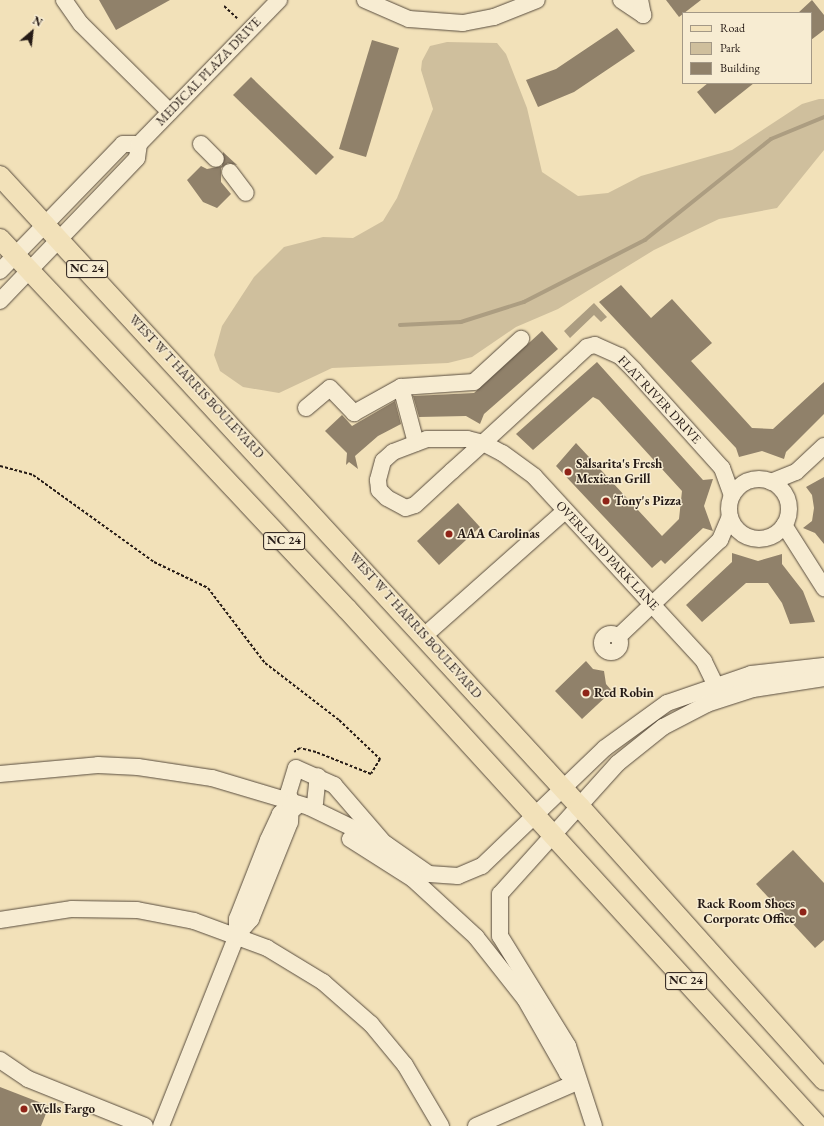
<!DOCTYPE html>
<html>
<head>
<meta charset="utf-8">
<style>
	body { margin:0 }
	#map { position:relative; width:824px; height:1126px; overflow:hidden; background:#f2e1b9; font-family:"EB Garamond",serif }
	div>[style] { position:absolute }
	.green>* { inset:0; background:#cfbf9d }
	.water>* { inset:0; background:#ac9d81 }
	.stream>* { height:3.5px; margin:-1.75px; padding:0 1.75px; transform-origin:1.75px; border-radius:1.75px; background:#ac9d81 }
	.building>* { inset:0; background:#90816a }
	.path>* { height:2px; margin-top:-1px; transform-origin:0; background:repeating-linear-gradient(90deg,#251a15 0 3px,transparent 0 5px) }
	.roads { filter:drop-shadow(0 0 1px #584c3e) drop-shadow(0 0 1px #584c3e) }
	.minor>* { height:16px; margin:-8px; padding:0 8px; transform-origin:8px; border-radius:8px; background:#f7ecd2 }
	.minor>.ring { margin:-8px; padding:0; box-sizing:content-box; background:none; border:16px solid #f7ecd2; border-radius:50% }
	.major>* { height:20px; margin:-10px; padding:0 10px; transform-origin:10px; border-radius:10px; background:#f2e1b9 }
	.dots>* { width:11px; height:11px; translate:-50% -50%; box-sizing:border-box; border:2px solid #f7ecd2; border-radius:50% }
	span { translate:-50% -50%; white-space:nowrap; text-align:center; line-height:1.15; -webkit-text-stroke:3px #f7ecd2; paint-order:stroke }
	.shield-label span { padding:1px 3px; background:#f7ecd2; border:1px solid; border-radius:3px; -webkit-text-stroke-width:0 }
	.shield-label { font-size:12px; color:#251a15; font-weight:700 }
	.street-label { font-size:13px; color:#251a15 }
	.poi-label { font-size:13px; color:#251a15; font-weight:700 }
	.left { translate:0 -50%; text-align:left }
	.right { translate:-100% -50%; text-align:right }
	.legend { position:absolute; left:682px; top:12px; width:130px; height:72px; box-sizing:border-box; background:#f7ecd2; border:1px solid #a39886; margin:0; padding:5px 7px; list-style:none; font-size:12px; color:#251a15 }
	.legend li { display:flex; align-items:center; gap:8px; height:20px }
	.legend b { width:20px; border:1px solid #a39886 }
	.north { position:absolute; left:12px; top:12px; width:40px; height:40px; -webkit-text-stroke:3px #f7ecd2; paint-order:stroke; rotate:28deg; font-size:11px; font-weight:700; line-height:16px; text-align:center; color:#251a15 }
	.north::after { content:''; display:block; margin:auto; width:14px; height:18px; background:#251a15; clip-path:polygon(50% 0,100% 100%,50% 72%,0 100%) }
</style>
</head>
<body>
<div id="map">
	<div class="green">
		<i style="clip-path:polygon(447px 42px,497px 43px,506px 54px,527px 108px,542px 172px,578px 196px,608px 193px,641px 176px,732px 150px,802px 104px,819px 99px,824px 99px,824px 150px,777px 208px,719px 219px,654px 250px,558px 309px,516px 327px,472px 357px,448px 363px,332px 368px,279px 393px,243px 387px,220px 371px,214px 355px,222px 326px,254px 277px,284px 247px,323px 237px,353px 238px,383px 221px,397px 198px,433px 109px,421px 70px,422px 61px,430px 46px)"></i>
	</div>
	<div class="water">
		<i style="clip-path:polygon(594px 303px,607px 317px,601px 322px,594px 315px,570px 338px,564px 331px)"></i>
	</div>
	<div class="stream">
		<i style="left:400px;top:325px;width:61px;rotate:-2.8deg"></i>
		<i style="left:461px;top:322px;width:66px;rotate:-17.6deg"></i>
		<i style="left:524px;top:302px;width:136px;rotate:-27.1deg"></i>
		<i style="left:645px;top:240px;width:161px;rotate:-38.7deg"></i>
		<i style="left:771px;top:139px;width:57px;rotate:-22.5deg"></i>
	</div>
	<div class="building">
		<i style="clip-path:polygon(99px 0,170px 0,116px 30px)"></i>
		<i style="clip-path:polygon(666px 0,701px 0,679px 17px)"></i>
		<i style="clip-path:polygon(812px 0,824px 15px,824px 30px,811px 40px,811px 13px,798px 13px)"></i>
		<i style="clip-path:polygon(617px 28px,635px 51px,574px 92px,538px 107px,526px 80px,556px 69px)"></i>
		<i style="clip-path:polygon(372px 40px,399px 48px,366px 157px,339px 149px)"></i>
		<i style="clip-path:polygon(251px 77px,334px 157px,316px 175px,233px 95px)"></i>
		<i style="clip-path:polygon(708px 83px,754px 83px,715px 114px,697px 92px)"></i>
		<i style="clip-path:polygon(223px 152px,237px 165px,228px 163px,221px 168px,221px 182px,231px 194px,217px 208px,203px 202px,187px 180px,201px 166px,207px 169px,222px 166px)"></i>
		<i style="clip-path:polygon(621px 285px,651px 318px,672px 299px,712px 343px,691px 361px,752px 428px,773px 429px,824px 382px,824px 414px,786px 452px,784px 459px,762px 451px,739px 457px,736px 448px,599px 302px)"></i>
		<i style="clip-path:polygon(542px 331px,558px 349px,484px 414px,480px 424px,466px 416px,419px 417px,413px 396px,474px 393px)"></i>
		<i style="clip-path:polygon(597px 362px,703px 480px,713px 479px,704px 506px,713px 531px,703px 528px,665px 564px,661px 560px,652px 568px,556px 466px,576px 443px,662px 536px,679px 519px,682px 491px,599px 400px,593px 397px,533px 450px,516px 434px)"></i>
		<i style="clip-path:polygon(395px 401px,401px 424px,378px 436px,355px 456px,358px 469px,349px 462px,346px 465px,347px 453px,325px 431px,342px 415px,352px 426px)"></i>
		<i style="clip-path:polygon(824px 477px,824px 544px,815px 533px,803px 528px,812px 521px,814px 508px,812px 495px,806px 487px)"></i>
		<i style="clip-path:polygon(458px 503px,480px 527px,439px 565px,417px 541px)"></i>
		<i style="clip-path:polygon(732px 553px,758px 561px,782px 554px,782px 564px,803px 591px,815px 622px,790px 624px,782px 603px,768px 583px,746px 583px,702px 622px,686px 605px,732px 562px)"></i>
		<i style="clip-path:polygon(586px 661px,593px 669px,604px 671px,606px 684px,612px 691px,582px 719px,555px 691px)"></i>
		<i style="clip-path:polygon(793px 850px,824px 883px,824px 940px,815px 948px,756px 884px)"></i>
		<i style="clip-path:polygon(0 1087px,49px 1106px,41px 1126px,0 1126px)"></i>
	</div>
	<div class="path">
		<i style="left:224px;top:6px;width:18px;rotate:43deg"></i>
		<i style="left:0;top:466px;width:34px;rotate:15deg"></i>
		<i style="left:33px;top:475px;width:149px;rotate:35.7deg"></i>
		<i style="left:154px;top:562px;width:60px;rotate:25.7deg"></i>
		<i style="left:208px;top:588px;width:94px;rotate:52.8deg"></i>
		<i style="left:265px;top:663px;width:93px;rotate:37.6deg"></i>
		<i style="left:339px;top:720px;width:57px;rotate:43.6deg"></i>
		<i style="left:380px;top:759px;width:17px;rotate:121deg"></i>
		<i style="left:371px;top:774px;width:59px;rotate:-158.2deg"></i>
		<i style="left:316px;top:752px;width:16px;rotate:-166deg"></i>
		<i style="left:300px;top:748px;width:7px;rotate:146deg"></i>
	</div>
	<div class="roads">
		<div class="minor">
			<i style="left:64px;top:0;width:29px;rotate:55deg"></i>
			<i style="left:81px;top:24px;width:125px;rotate:44.7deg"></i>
			<i style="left:365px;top:0;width:48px;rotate:23.4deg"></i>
			<i style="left:409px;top:19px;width:54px;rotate:4.2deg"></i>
			<i style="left:463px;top:23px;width:32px;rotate:-11deg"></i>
			<i style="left:494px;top:17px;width:46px;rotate:-21.6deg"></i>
			<i style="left:621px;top:0;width:27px;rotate:34deg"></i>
			<i style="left:643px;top:15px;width:15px;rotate:-101deg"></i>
			<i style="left:201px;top:144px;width:21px;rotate:45deg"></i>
			<i style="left:230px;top:172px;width:26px;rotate:53deg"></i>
			<i style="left:0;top:271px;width:177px;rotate:-45.9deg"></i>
			<i style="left:123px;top:144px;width:16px"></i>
			<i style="left:0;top:301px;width:198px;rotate:-46.2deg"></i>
			<i style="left:137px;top:158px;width:14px;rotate:-82deg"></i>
			<i style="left:139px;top:144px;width:201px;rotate:-45.8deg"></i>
			<i style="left:401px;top:387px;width:73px;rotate:-3.9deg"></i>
			<i style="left:474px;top:382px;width:64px;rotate:-42.5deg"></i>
			<i style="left:306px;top:408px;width:31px;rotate:-40deg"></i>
			<i style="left:330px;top:388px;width:35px;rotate:46deg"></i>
			<i style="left:354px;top:413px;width:54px;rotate:-29deg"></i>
			<i style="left:401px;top:387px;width:58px;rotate:75deg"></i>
			<i class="ring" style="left:729px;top:479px;width:44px;height:44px"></i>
			<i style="left:771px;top:482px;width:27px;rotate:-22deg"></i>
			<i style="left:796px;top:472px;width:38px;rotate:-43deg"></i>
			<i style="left:784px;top:525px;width:75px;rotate:57.6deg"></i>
			<i class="ring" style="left:602px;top:634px;width:2px;height:2px"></i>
			<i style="left:424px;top:636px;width:188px;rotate:-41.6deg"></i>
			<i style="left:618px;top:637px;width:141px;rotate:-43.6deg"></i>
			<i style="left:720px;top:540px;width:25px;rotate:-67deg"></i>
			<i style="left:715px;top:684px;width:25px;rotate:-116deg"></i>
			<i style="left:704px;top:661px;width:251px;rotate:-132.6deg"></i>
			<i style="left:534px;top:476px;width:39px;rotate:-144deg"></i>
			<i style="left:502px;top:453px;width:21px;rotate:-152deg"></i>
			<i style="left:483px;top:443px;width:16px;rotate:-166deg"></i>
			<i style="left:467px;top:439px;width:40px;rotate:180deg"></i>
			<i style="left:427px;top:439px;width:36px;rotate:159deg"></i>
			<i style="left:393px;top:452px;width:13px;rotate:138deg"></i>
			<i style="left:383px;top:461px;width:20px;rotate:105deg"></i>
			<i style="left:378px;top:480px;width:10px;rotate:84deg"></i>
			<i style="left:379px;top:490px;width:11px;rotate:45deg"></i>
			<i style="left:387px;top:498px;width:21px;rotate:28deg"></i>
			<i style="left:406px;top:508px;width:9px;rotate:-18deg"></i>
			<i style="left:415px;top:505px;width:50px;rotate:-42.6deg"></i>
			<i style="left:452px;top:471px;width:42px;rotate:-42.1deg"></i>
			<i style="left:483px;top:443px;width:118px;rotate:-42.6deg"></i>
			<i style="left:570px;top:363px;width:23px;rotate:-43deg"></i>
			<i style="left:587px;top:347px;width:8px;rotate:-14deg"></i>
			<i style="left:595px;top:345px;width:27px;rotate:24deg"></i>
			<i style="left:620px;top:356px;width:20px;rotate:45deg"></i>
			<i style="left:634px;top:370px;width:132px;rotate:48.1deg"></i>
			<i style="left:722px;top:468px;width:29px;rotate:70deg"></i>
			<i style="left:0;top:774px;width:98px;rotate:-5.2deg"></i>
			<i style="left:98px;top:765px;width:40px;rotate:2.9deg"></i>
			<i style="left:138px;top:767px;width:75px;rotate:8.5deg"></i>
			<i style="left:212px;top:778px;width:101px;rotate:16.6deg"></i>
			<i style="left:309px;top:807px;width:85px;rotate:25.7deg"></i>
			<i style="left:386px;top:844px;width:52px;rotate:34.9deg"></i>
			<i style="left:429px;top:874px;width:29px;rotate:4deg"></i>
			<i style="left:458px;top:876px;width:26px;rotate:-23deg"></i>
			<i style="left:482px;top:866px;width:170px;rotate:-43.8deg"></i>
			<i style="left:605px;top:748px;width:77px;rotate:-36deg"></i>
			<i style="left:667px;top:703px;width:89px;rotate:-19deg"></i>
			<i style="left:751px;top:674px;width:73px;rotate:-6.3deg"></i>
			<i style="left:315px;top:803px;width:27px;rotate:-84deg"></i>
			<i style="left:295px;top:808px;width:16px;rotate:-117deg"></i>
			<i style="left:288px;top:794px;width:27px;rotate:-73deg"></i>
			<i style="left:296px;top:768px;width:42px;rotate:24.1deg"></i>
			<i style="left:334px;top:785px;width:77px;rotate:49.2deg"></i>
			<i style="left:350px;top:839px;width:75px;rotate:32.4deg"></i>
			<i style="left:413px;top:879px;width:86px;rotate:42.6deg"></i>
			<i style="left:476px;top:937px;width:79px;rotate:51.7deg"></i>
			<i style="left:525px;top:999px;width:85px;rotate:60.4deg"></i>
			<i style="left:567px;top:1073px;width:13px;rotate:42deg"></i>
			<i style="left:0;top:920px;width:73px;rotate:-8.7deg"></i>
			<i style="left:72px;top:909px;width:65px;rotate:0.9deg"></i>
			<i style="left:137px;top:910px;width:58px;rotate:10.9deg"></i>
			<i style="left:194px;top:921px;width:78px;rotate:20.3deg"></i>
			<i style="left:267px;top:948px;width:66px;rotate:31.3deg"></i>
			<i style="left:323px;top:982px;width:64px;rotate:41.2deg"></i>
			<i style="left:371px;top:1024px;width:53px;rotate:50.3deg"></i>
			<i style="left:405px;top:1065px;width:71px;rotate:59.5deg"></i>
			<i style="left:0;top:1060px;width:34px;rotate:34deg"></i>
			<i style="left:28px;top:1079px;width:126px;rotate:21.9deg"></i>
			<i style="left:161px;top:1126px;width:206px;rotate:-68.3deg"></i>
			<i style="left:237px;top:935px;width:16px;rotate:-90deg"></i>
			<i style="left:237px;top:919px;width:85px;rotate:-68.6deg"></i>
			<i style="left:268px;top:840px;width:29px;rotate:-65deg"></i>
			<i style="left:280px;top:814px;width:16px;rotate:-45deg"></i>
			<i style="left:291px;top:803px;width:19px;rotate:93deg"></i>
			<i style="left:290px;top:822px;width:105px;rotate:111.9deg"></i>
			<i style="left:251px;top:919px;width:21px;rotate:131deg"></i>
			<i style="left:476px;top:1126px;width:110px;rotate:-23.5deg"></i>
			<i style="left:594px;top:1126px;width:84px;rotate:-108deg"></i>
			<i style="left:568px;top:1046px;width:129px;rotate:-121.7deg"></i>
			<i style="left:500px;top:936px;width:42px;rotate:-90deg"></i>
			<i style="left:500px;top:894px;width:176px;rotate:-48deg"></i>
			<i style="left:618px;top:763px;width:58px;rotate:-38.7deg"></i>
			<i style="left:663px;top:727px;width:50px;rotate:-27.6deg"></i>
			<i style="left:707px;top:704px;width:48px;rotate:-18.1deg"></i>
			<i style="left:753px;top:689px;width:72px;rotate:-8.8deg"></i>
		</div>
		<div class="major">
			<i style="left:0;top:176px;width:857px;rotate:47.41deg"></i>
			<i style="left:580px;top:807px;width:366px;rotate:48.2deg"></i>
			<i style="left:0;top:239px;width:507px;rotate:46.84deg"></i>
			<i style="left:347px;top:609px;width:699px;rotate:47.67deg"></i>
		</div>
	</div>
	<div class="dots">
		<i style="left:568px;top:472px;background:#8f2418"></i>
		<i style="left:606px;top:501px;background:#8f2418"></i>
		<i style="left:449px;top:534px;background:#8f2418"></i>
		<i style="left:586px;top:693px;background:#8f2418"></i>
		<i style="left:803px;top:912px;background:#8f2418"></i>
		<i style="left:24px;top:1109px;background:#8f2418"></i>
	</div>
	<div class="shield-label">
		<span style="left:87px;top:269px">NC 24</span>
		<span style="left:284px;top:541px">NC 24</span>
		<span style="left:686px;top:981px">NC 24</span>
	</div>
	<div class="street-label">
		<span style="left:209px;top:72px;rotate:-46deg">MEDICAL PLAZA DRIVE</span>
		<span style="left:196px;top:387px;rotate:47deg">WEST W T HARRIS BOULEVARD</span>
		<span style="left:659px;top:400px;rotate:47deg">FLAT RIVER DRIVE</span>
		<span style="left:607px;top:556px;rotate:47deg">OVERLAND PARK LANE</span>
		<span style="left:415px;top:626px;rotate:48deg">WEST W T HARRIS BOULEVARD</span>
	</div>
	<div class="poi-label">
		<span class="left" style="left:576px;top:472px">Salsarita's Fresh<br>Mexican Grill</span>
		<span class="left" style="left:614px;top:501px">Tony's Pizza</span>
		<span class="left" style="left:457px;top:534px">AAA Carolinas</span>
		<span class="left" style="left:594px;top:693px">Red Robin</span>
		<span class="right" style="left:795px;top:912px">Rack Room Shoes<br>Corporate Office</span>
		<span class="left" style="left:32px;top:1109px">Wells Fargo</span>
	</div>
	<ul class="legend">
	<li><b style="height:5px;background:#f2e1b9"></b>Road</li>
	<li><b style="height:11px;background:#cfbf9d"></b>Park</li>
	<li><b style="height:11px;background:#90816a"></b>Building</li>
	</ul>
	<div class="north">N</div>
</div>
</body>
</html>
